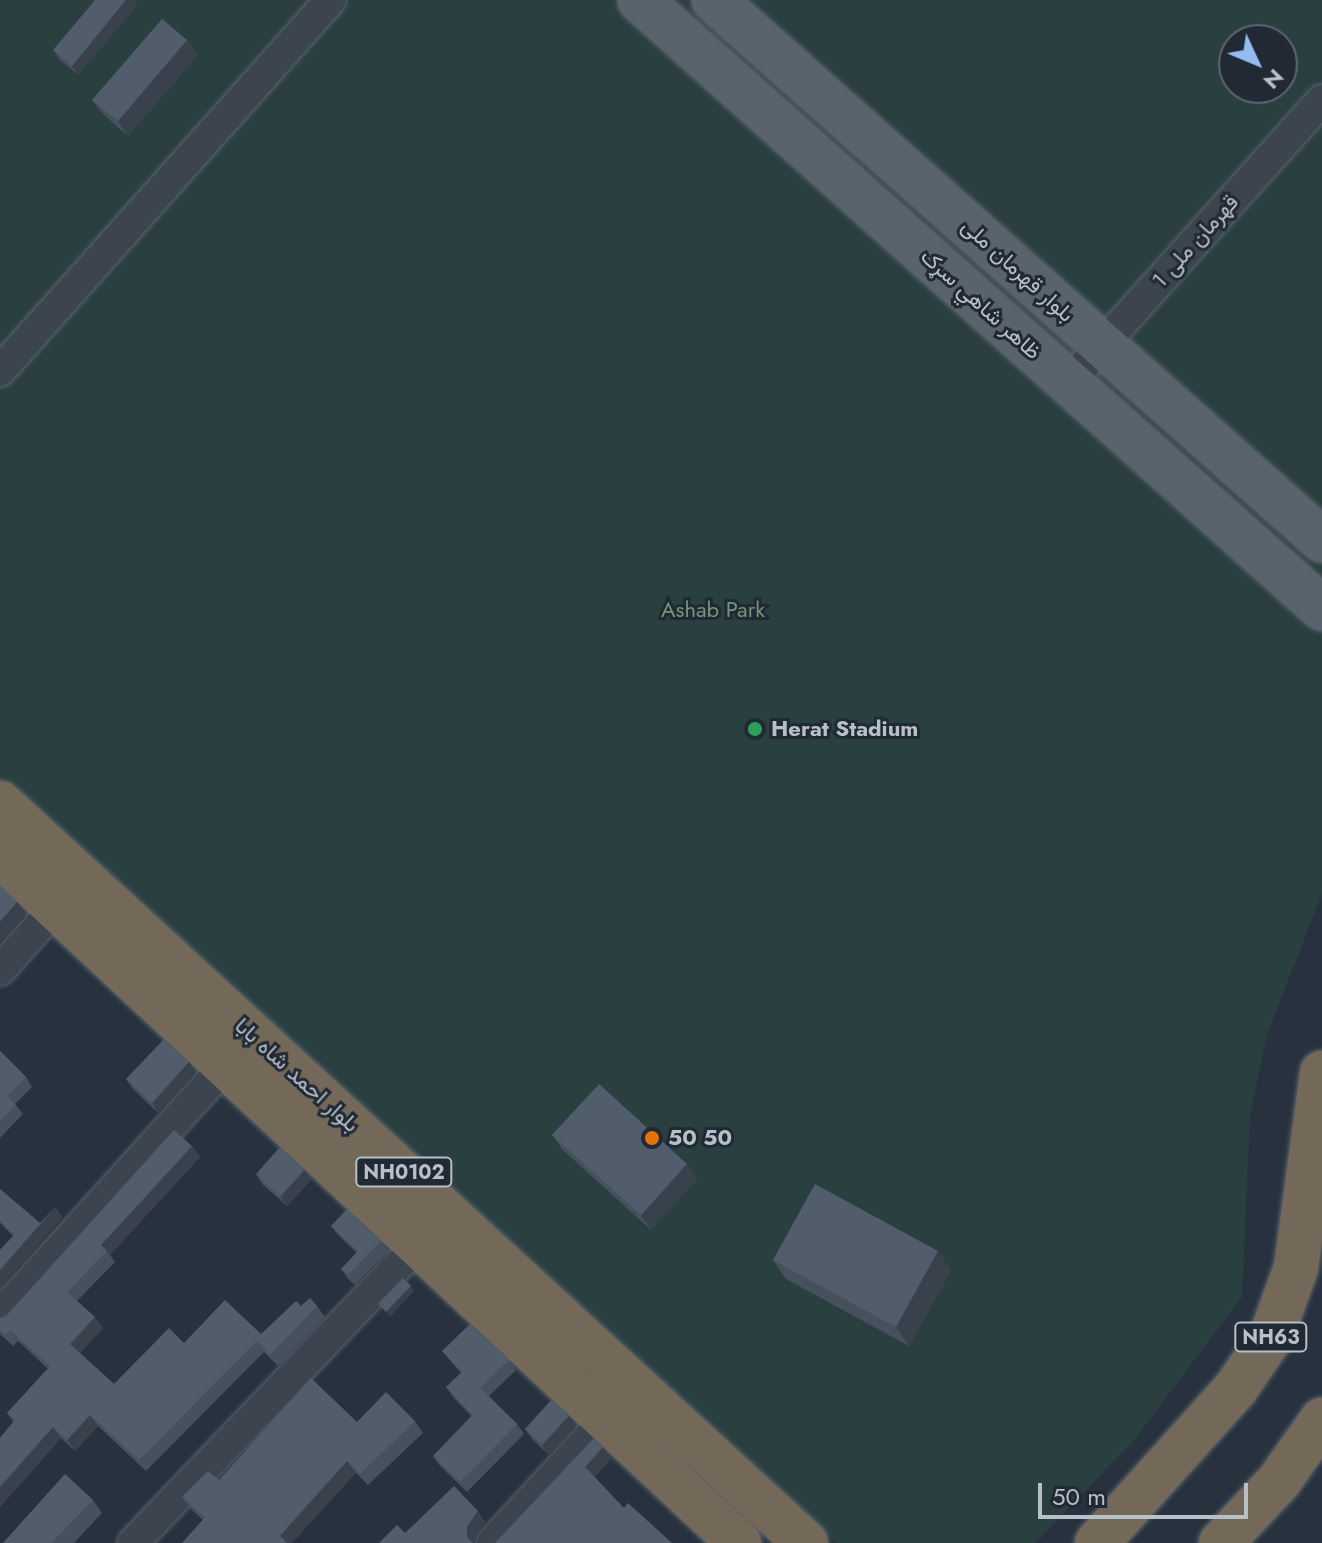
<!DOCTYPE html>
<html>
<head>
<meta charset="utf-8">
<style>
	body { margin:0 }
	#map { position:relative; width:1322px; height:1543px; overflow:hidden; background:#27323e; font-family:Jost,Vazirmatn,sans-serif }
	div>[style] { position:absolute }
	.green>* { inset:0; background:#2a4040 }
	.roads { filter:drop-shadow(0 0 2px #59626c) drop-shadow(0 0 2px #59626c) }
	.street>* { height:30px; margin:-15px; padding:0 15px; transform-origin:15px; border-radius:15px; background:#3b444f }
	.primary>* { height:44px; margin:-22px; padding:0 22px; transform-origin:22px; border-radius:22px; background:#59636e }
	.highway>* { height:44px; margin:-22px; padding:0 22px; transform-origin:22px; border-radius:22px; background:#746859 }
	.wall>* { inset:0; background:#47505d }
	.shaded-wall>* { inset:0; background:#39414c }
	.building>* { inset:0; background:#525d6c }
	.dots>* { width:22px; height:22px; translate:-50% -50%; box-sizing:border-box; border:4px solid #202934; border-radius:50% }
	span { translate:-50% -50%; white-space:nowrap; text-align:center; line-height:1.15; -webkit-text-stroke:6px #202934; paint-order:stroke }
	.shield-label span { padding:2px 6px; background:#202934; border:2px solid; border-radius:6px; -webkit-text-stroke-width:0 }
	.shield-label { font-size:20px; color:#b7bfc9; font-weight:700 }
	.street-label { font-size:22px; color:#b7bfc9 }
	.park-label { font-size:22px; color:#709878 }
	.poi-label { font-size:22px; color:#b7bfc9; font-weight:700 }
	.left { translate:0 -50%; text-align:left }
	.north { position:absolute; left:1218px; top:24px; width:80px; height:80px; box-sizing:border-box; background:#202934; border:2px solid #5c6570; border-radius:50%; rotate:134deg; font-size:22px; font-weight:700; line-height:32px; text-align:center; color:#b7bfc9 }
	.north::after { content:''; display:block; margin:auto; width:28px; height:36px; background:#95bcf1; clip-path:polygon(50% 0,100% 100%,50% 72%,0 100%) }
	.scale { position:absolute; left:1038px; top:1483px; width:210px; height:36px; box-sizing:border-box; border:4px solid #b7bfc9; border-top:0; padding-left:10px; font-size:24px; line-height:28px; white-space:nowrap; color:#b7bfc9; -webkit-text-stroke:6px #202934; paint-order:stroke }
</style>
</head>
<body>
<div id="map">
	<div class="green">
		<i style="clip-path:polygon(evenodd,0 0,1322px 0,1322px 894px,1267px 1034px,1250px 1116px,1242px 1297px,1134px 1440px,1035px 1543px,836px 1543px,0 785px,0 0,1234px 40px,1282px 40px,1282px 88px,1234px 88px,1234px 40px)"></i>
	</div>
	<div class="roads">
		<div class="street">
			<i style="left:0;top:371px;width:497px;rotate:-48.3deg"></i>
			<i style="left:1069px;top:382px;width:379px;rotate:-48.1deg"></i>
			<i style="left:0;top:970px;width:84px;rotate:-48.4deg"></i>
			<i style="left:0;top:1315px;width:340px;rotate:-47.9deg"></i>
			<i style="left:133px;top:1543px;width:417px;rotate:-46.3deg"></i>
			<i style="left:492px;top:1543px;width:170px;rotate:-47.4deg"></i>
		</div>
		<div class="primary">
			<i style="left:640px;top:0;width:914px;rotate:41.72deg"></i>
			<i style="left:714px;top:0;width:813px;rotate:41.61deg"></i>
		</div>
		<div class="highway">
			<i style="left:0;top:803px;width:1094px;rotate:42.56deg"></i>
			<i style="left:0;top:856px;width:1009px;rotate:42.91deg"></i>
			<i style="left:1097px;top:1543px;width:208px;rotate:-48.1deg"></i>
			<i style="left:1236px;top:1388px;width:62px;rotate:-55.5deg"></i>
			<i style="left:1271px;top:1337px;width:73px;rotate:-70.1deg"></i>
			<i style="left:1296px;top:1268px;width:197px;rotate:-82.4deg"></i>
			<i style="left:1221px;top:1543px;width:85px;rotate:-46.9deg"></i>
			<i style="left:1279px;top:1481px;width:75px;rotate:-54.8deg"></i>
		</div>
	</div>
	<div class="wall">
		<i style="clip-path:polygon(138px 4px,78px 75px,60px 60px,53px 50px)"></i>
		<i style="clip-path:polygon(187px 40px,198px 55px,128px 136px,103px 114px,92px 100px)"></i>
		<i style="clip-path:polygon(0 1051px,26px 1077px,32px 1087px,15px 1104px,23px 1114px,0 1138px)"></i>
		<i style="clip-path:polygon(196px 1072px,158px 1113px,133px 1089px,126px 1079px)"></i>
		<i style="clip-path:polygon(552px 1135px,698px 1178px,651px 1230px,563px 1150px)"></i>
		<i style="clip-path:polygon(192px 1146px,200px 1157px,110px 1255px,115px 1262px,77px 1301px,95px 1317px,103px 1328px,80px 1353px,114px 1384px,184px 1343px,261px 1334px,301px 1306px,317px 1306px,325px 1317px,278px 1366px,264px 1352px,146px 1471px,98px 1426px,75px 1451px,61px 1438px,0 1507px,0 1438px,13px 1422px,7px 1413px,48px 1369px,18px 1341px,13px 1346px,0 1334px,0 1318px,6px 1316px)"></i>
		<i style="clip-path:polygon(304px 1170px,311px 1180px,287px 1206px,262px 1184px,256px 1174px)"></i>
		<i style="clip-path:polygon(0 1189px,40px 1223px,55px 1207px,62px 1217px,0 1288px,0 1250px,13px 1236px,0 1223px)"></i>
		<i style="clip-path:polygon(331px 1226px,381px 1241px,388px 1251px,355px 1285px,348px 1279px,341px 1269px,357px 1253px,338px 1235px)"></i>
		<i style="clip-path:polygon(773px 1260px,951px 1270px,909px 1346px,786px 1279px)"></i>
		<i style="clip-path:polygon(442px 1351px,509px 1360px,516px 1370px,489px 1396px,517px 1424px,524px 1434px,467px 1492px,440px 1466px,433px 1456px,471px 1416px,453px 1397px,446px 1387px,461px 1373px)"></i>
		<i style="clip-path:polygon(415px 1421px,423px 1433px,368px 1485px,356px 1473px,203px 1520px,191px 1509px,182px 1497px,219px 1480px,357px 1422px)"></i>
		<i style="clip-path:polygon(576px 1425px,549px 1455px,532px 1439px,525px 1429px)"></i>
		<i style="clip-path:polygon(93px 1500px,102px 1513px,74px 1543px,3px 1543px)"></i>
	</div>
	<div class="shaded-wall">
		<i style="clip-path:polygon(126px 0,135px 0,138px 4px,78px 75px,72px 66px)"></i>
		<i style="clip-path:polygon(187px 40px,198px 55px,128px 136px,118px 121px)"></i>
		<i style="clip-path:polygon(17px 902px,26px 914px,0 943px,0 922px)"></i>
		<i style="clip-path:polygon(189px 1062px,196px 1072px,158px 1113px,152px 1103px)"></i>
		<i style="clip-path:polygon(192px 1146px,200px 1157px,110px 1255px,101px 1245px)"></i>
		<i style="clip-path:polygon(687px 1164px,698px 1178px,651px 1230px,641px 1215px)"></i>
		<i style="clip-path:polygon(304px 1170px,311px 1180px,287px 1206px,280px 1197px)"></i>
		<i style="clip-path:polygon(55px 1207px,62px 1217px,0 1288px,0 1270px)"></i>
		<i style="clip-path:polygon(938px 1251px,951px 1270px,909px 1346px,896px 1327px)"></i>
		<i style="clip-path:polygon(411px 1286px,414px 1291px,390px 1317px,386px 1312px)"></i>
		<i style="clip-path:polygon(95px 1317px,103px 1328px,78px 1355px,70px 1344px)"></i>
		<i style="clip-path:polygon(90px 1415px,98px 1426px,75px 1451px,67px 1440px)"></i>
		<i style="clip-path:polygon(569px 1416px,576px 1425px,549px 1455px,542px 1445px)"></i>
		<i style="clip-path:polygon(53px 1427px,61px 1438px,0 1507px,0 1487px)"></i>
		<i style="clip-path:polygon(603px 1447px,611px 1459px,593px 1479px,585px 1467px)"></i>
		<i style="clip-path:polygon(347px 1461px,356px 1473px,292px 1543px,284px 1543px,280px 1536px)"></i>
		<i style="clip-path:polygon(478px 1511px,486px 1523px,475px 1538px,475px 1543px,471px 1543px,467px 1537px,467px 1527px)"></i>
	</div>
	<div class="building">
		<i style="clip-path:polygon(95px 0,126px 0,72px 66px,53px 50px)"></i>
		<i style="clip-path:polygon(162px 19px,187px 40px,118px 121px,92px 100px)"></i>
		<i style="clip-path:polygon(0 885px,17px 902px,0 922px)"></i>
		<i style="clip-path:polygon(164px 1039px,189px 1062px,152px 1103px,126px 1079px)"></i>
		<i style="clip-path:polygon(0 1051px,26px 1077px,7px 1096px,16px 1105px,0 1121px)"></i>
		<i style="clip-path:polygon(599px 1084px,687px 1164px,641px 1215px,552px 1135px)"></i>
		<i style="clip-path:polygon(174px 1130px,192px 1146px,101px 1245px,107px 1251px,67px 1292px,95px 1317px,70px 1344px,114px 1384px,169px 1328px,184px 1343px,225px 1300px,261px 1334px,296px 1301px,301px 1306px,310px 1298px,317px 1306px,270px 1355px,257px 1341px,139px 1460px,90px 1415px,67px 1440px,53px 1427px,0 1487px,0 1438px,15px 1420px,7px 1413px,50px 1366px,10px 1330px,5px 1335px,0 1330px,0 1318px,6px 1316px)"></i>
		<i style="clip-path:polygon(280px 1147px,304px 1170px,280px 1197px,256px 1174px)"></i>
		<i style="clip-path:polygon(815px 1184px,938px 1251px,896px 1327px,773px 1260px)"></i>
		<i style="clip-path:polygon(0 1189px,40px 1223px,55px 1207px,0 1270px,0 1250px,14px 1235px,0 1220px)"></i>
		<i style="clip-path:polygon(347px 1209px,381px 1241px,348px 1275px,341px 1269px,358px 1251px,331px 1226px)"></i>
		<i style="clip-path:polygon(403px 1278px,411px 1286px,386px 1312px,378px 1304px)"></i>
		<i style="clip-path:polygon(470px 1324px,509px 1360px,480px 1388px,517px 1424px,460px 1482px,433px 1456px,473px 1415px,446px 1387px,462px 1372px,442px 1351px)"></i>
		<i style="clip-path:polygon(311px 1378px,357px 1422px,386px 1392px,415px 1421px,360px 1474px,347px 1461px,280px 1536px,287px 1543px,182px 1543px,205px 1517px,182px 1497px,208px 1471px,219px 1480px)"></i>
		<i style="clip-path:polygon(552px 1399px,569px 1416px,542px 1445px,525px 1429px)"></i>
		<i style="clip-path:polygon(594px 1438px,603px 1447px,585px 1467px,624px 1508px,628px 1503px,672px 1543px,495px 1543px)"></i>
		<i style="clip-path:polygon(65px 1474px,93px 1500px,51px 1543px,3px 1543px)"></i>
		<i style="clip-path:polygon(454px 1486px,478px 1511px,467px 1527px,467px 1537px,473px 1543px,379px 1543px,397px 1525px,405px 1533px)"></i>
	</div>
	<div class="dots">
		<i style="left:755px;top:729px;background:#2e9e5b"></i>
		<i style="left:652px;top:1138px;background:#e8710a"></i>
	</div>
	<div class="shield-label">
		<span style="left:404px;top:1172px">NH0102</span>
		<span style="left:1271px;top:1337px">NH63</span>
	</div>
	<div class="street-label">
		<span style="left:1195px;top:241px;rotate:-48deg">قهرمان ملی 1</span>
		<span style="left:1018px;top:270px;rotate:42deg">بلوار قهرمان ملی</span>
		<span style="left:981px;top:304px;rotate:42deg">ظاهر شاهي سړک</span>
		<span style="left:297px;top:1075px;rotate:42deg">بلوار احمد شاه بابا</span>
	</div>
	<div class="park-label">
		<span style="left:713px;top:610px">Ashab Park</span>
	</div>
	<div class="poi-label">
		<span class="left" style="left:771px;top:729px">Herat Stadium</span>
		<span class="left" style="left:668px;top:1138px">50 50</span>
	</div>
	<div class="north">N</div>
	<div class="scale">50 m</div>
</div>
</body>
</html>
